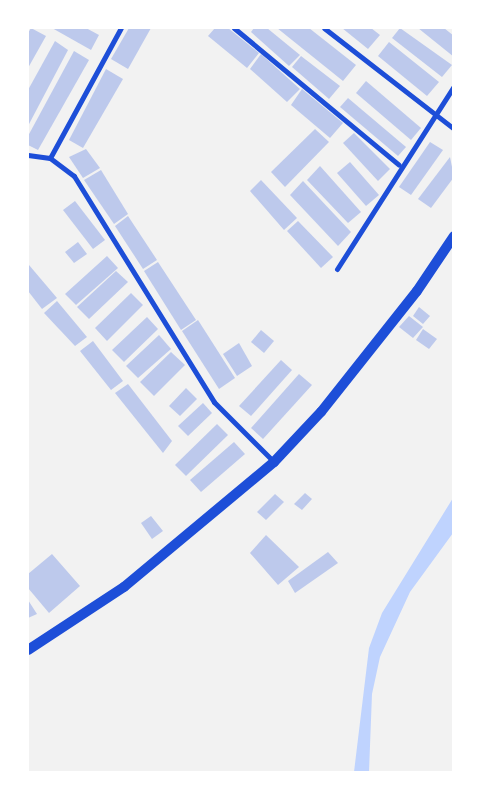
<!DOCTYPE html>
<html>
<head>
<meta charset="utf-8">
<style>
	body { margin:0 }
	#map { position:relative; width:481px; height:800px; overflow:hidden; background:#f2f2f2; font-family:Roboto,sans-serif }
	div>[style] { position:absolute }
	.water>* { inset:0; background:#bfd3fe }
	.building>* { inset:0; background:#bdc9ec }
	.minor>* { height:5px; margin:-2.5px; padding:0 2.5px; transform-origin:2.5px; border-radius:2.5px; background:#1d4ed8 }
	.secondary>* { height:10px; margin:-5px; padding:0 5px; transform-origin:5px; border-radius:5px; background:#1d4ed8 }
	span { translate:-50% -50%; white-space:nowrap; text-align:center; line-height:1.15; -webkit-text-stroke:4.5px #fff; paint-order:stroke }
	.frame { position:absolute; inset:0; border:29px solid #fff; pointer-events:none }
</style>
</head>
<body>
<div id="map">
	<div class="water">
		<i style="clip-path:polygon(453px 498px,453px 533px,410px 592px,380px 657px,372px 694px,369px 772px,354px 772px,369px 648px,382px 613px)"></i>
	</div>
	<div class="building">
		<i style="clip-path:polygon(31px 28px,46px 36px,28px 68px,28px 33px)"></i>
		<i style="clip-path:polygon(52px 28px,86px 28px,99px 35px,91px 50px)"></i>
		<i style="clip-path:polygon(129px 28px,151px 28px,128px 69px,111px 59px)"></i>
		<i style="clip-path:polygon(215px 28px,228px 28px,259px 53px,247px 68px,208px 36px)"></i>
		<i style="clip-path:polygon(254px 28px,267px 28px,300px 55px,289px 66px,251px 32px)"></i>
		<i style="clip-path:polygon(277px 28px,309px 28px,356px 65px,343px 81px)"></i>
		<i style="clip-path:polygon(342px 28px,371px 28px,380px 35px,368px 49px)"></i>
		<i style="clip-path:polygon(400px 28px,452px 65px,442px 77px,392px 38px)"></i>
		<i style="clip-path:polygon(418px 28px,444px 28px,454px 36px,454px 57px)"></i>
		<i style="clip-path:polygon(55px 41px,68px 50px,28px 126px,28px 90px)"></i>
		<i style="clip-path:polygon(389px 42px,439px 82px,427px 96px,378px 56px)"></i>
		<i style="clip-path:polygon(74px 51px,89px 60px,38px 150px,28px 145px,28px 136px)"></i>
		<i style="clip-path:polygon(261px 54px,300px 89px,287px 102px,250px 69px)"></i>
		<i style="clip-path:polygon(301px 56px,340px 86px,329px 99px,292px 67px)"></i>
		<i style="clip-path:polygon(106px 69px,123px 79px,83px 148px,69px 140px)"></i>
		<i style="clip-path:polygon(366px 81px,421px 128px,411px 140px,356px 93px)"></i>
		<i style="clip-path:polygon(302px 89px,343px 123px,330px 138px,291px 105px)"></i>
		<i style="clip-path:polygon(348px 98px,406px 147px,398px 156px,340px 107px)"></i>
		<i style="clip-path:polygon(315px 129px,329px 142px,285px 187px,271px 172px)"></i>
		<i style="clip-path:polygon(354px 133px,390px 169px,378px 181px,343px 143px)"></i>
		<i style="clip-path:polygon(430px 142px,443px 150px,411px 195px,399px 187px)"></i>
		<i style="clip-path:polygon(86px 149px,100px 168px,83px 178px,69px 157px)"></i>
		<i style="clip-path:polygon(450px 157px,454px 177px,431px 208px,418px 199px)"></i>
		<i style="clip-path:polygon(350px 162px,379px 195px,366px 206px,337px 173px)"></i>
		<i style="clip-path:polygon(320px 166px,361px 212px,348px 223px,307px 180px)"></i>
		<i style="clip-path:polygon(101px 170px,128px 214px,114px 224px,84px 180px)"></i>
		<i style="clip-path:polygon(261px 180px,297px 218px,284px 230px,250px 191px)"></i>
		<i style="clip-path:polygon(303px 181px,351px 232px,338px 246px,290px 195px)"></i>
		<i style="clip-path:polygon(75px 201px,105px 240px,93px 249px,63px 210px)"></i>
		<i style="clip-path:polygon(128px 216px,157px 260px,143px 269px,115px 226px)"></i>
		<i style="clip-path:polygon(298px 221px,333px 257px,321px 268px,287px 231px)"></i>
		<i style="clip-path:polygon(78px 242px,87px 254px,74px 263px,65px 252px)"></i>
		<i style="clip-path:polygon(107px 256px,118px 268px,76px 305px,65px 294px)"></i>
		<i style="clip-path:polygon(158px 262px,196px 320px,181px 330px,144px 271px)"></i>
		<i style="clip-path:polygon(29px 265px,57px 298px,42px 309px,28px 291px)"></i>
		<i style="clip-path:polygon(116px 271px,128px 282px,89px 319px,77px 307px)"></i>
		<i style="clip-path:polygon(131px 293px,143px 305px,107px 341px,95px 328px)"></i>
		<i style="clip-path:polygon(57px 301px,87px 337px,75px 346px,44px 313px)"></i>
		<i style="clip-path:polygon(419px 307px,430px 316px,423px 324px,413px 316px)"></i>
		<i style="clip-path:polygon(409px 316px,423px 327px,413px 338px,399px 327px)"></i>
		<i style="clip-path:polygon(147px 317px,158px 329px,124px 362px,112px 350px)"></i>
		<i style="clip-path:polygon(198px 320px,235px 378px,219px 389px,182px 331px)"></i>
		<i style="clip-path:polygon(423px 329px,437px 339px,429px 349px,416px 340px)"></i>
		<i style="clip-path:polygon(261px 330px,274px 341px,264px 353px,251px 342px)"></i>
		<i style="clip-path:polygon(159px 335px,171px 349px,138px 378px,126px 366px)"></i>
		<i style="clip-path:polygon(93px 341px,123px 381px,111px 390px,80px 351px)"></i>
		<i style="clip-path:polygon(239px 343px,252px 366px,237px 376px,223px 354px)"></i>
		<i style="clip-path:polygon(171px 352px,185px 365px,154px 396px,140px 382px)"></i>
		<i style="clip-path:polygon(281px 360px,292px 370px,251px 416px,239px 406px)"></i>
		<i style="clip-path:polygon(299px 374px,312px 385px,263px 439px,251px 428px)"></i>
		<i style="clip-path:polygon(128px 384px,172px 441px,163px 453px,115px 393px)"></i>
		<i style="clip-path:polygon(186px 388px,197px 399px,180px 416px,169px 406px)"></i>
		<i style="clip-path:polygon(203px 403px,212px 413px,188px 436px,178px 426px)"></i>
		<i style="clip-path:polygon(217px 424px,228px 435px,186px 476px,175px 465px)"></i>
		<i style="clip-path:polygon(234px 442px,245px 454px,201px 492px,190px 480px)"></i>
		<i style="clip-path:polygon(305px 493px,312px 499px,302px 510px,294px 504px)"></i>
		<i style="clip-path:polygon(275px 494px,284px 502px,266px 520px,257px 512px)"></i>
		<i style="clip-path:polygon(151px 516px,163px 531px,152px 539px,141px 523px)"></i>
		<i style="clip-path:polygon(266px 535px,299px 567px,278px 585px,250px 553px)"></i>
		<i style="clip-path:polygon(328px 552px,338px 563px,295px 593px,288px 581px)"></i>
		<i style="clip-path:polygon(52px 554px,80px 586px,49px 613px,28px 588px,28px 574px)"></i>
		<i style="clip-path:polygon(28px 600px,37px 614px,28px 618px)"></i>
	</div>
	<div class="minor">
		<i style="left:234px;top:28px;width:214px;rotate:39.7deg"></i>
		<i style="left:324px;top:28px;width:165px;rotate:37.8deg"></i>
		<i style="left:28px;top:155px;width:22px;rotate:8deg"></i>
		<i style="left:50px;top:158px;width:30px;rotate:37deg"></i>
		<i style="left:74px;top:176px;width:266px;rotate:58.2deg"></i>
		<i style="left:214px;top:402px;width:85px;rotate:45deg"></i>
		<i style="left:50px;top:158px;width:148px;rotate:-61.4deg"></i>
		<i style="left:337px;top:269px;width:217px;rotate:-57.4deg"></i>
	</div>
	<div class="secondary">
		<i style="left:28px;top:650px;width:115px;rotate:-33.3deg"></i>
		<i style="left:124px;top:587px;width:195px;rotate:-39.8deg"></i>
		<i style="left:274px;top:462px;width:69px;rotate:-46.8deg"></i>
		<i style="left:321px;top:412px;width:154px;rotate:-51.6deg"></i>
		<i style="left:417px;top:291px;width:66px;rotate:-56.1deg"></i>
	</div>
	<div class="frame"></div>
</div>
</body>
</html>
